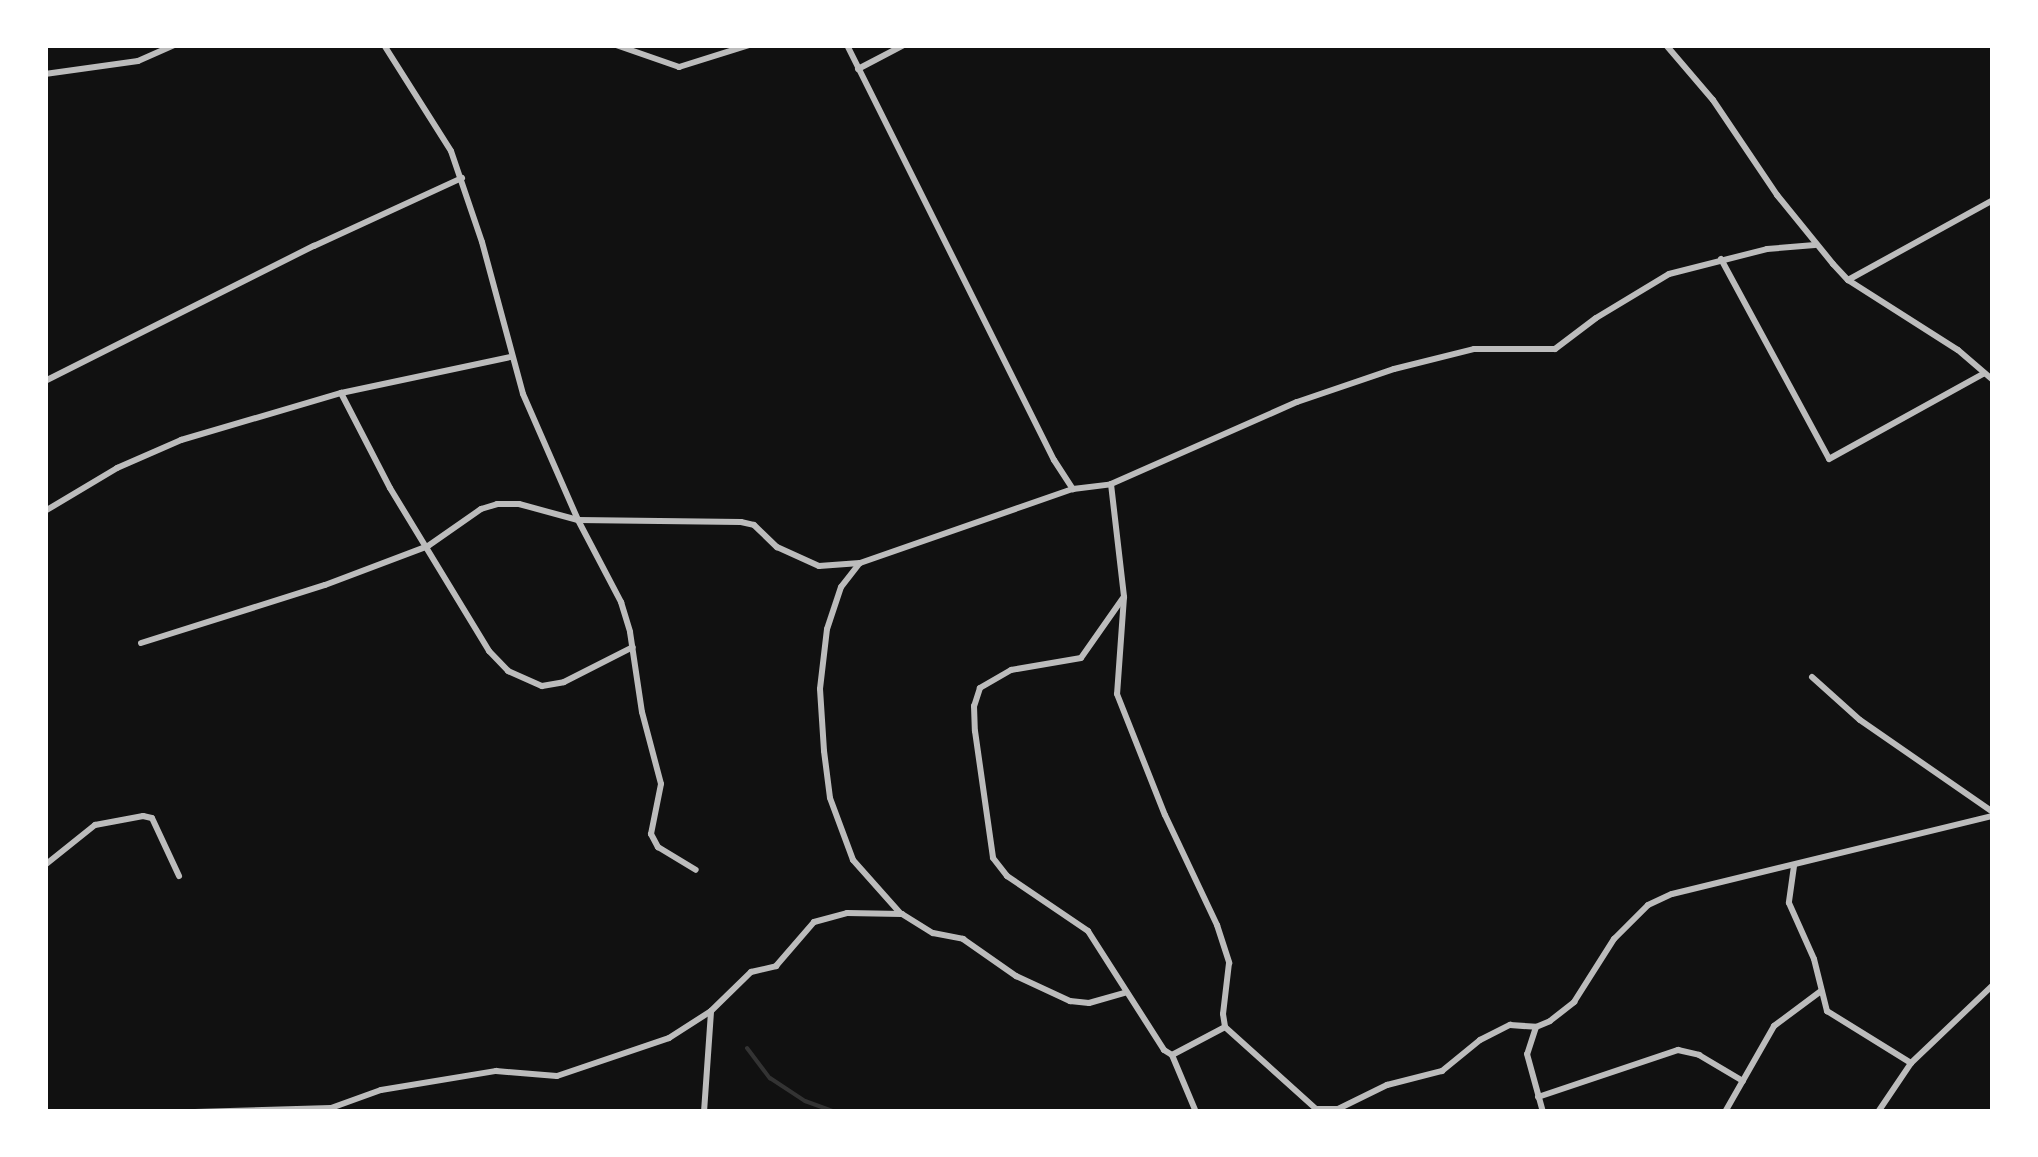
<!DOCTYPE html>
<html>
<head>
<meta charset="utf-8">
<style>
	body { margin:0 }
	#map { position:relative; width:2038px; height:1157px; overflow:hidden; background:#111; font-family:Poppins,sans-serif }
	div>[style] { position:absolute }
	.stream>* { height:4px; margin:-2px; padding:0 2px; transform-origin:2px; border-radius:2px; background:#333 }
	.minor>* { height:6px; margin:-3px; padding:0 3px; transform-origin:3px; border-radius:3px; background:#bcbcbc }
	span { translate:-50% -50%; white-space:nowrap; text-align:center; line-height:1.15; -webkit-text-stroke:10px #fff; paint-order:stroke }
	.frame { position:absolute; inset:0; border:48px solid #fff; pointer-events:none }
</style>
</head>
<body>
<div id="map">
	<div class="stream">
		<i style="left:747px;top:1048px;width:38px;rotate:53deg"></i>
		<i style="left:770px;top:1078px;width:42px;rotate:33.3deg"></i>
		<i style="left:805px;top:1101px;width:32px;rotate:20deg"></i>
	</div>
	<div class="minor">
		<i style="left:384px;top:45px;width:125px;rotate:57.7deg"></i>
		<i style="left:451px;top:151px;width:96px;rotate:71.2deg"></i>
		<i style="left:482px;top:242px;width:157px;rotate:74.9deg"></i>
		<i style="left:523px;top:394px;width:137px;rotate:66.4deg"></i>
		<i style="left:578px;top:520px;width:163px;rotate:0.7deg"></i>
		<i style="left:741px;top:522px;width:13px;rotate:13deg"></i>
		<i style="left:754px;top:525px;width:32px;rotate:44deg"></i>
		<i style="left:777px;top:547px;width:46px;rotate:24.3deg"></i>
		<i style="left:819px;top:566px;width:41px;rotate:-4.2deg"></i>
		<i style="left:860px;top:563px;width:225px;rotate:-19.2deg"></i>
		<i style="left:1073px;top:489px;width:38px;rotate:-7deg"></i>
		<i style="left:1111px;top:484px;width:203px;rotate:-23.8deg"></i>
		<i style="left:1297px;top:402px;width:102px;rotate:-18.8deg"></i>
		<i style="left:1394px;top:369px;width:82px;rotate:-14deg"></i>
		<i style="left:1474px;top:349px;width:81px"></i>
		<i style="left:1555px;top:349px;width:51px;rotate:-37.1deg"></i>
		<i style="left:1596px;top:318px;width:85px;rotate:-31.1deg"></i>
		<i style="left:1669px;top:274px;width:101px;rotate:-14.3deg"></i>
		<i style="left:1767px;top:249px;width:48px;rotate:-4.8deg"></i>
		<i style="left:616px;top:45px;width:67px;rotate:19.2deg"></i>
		<i style="left:679px;top:67px;width:73px;rotate:-17.4deg"></i>
		<i style="left:847px;top:45px;width:464px;rotate:63.5deg"></i>
		<i style="left:1054px;top:460px;width:35px;rotate:57deg"></i>
		<i style="left:1666px;top:45px;width:72px;rotate:49.5deg"></i>
		<i style="left:1713px;top:100px;width:115px;rotate:56deg"></i>
		<i style="left:1777px;top:195px;width:89px;rotate:50.9deg"></i>
		<i style="left:1833px;top:264px;width:22px;rotate:47deg"></i>
		<i style="left:1848px;top:280px;width:130px;rotate:32.5deg"></i>
		<i style="left:1958px;top:350px;width:46px;rotate:40.6deg"></i>
		<i style="left:858px;top:69px;width:52px;rotate:-27.6deg"></i>
		<i style="left:45px;top:74px;width:94px;rotate:-8deg"></i>
		<i style="left:138px;top:61px;width:39px;rotate:-24deg"></i>
		<i style="left:1721px;top:259px;width:227px;rotate:61.6deg"></i>
		<i style="left:1829px;top:459px;width:176px;rotate:-28.9deg"></i>
		<i style="left:1848px;top:280px;width:166px;rotate:-28.9deg"></i>
		<i style="left:45px;top:381px;width:301px;rotate:-26.7deg"></i>
		<i style="left:314px;top:246px;width:163px;rotate:-24.7deg"></i>
		<i style="left:341px;top:393px;width:107px;rotate:62.7deg"></i>
		<i style="left:390px;top:488px;width:191px;rotate:58.7deg"></i>
		<i style="left:489px;top:651px;width:28px;rotate:46deg"></i>
		<i style="left:508px;top:671px;width:37px;rotate:24deg"></i>
		<i style="left:542px;top:686px;width:22px;rotate:-10deg"></i>
		<i style="left:564px;top:682px;width:77px;rotate:-26.9deg"></i>
		<i style="left:1111px;top:484px;width:114px;rotate:83.4deg"></i>
		<i style="left:1124px;top:597px;width:97px;rotate:94.1deg"></i>
		<i style="left:1117px;top:694px;width:130px;rotate:68.4deg"></i>
		<i style="left:1165px;top:815px;width:122px;rotate:64.7deg"></i>
		<i style="left:1217px;top:925px;width:40px;rotate:72deg"></i>
		<i style="left:1229px;top:963px;width:51px;rotate:96.7deg"></i>
		<i style="left:1223px;top:1014px;width:13px;rotate:81deg"></i>
		<i style="left:1225px;top:1027px;width:122px;rotate:42deg"></i>
		<i style="left:1316px;top:1109px;width:22px"></i>
		<i style="left:1338px;top:1109px;width:55px;rotate:-26.1deg"></i>
		<i style="left:1387px;top:1085px;width:57px;rotate:-14.3deg"></i>
		<i style="left:1442px;top:1071px;width:49px;rotate:-39.2deg"></i>
		<i style="left:1480px;top:1040px;width:34px;rotate:-27deg"></i>
		<i style="left:1510px;top:1025px;width:26px;rotate:4deg"></i>
		<i style="left:1536px;top:1027px;width:15px;rotate:-23deg"></i>
		<i style="left:1550px;top:1021px;width:31px;rotate:-38deg"></i>
		<i style="left:1574px;top:1002px;width:75px;rotate:-57.6deg"></i>
		<i style="left:1614px;top:939px;width:48px;rotate:-45deg"></i>
		<i style="left:1648px;top:905px;width:26px;rotate:-25deg"></i>
		<i style="left:1672px;top:894px;width:330px;rotate:-13.7deg"></i>
		<i style="left:45px;top:511px;width:84px;rotate:-30.8deg"></i>
		<i style="left:117px;top:468px;width:70px;rotate:-23.6deg"></i>
		<i style="left:181px;top:440px;width:167px;rotate:-16.4deg"></i>
		<i style="left:341px;top:393px;width:174px;rotate:-12deg"></i>
		<i style="left:859px;top:564px;width:29px;rotate:128deg"></i>
		<i style="left:841px;top:587px;width:44px;rotate:108.4deg"></i>
		<i style="left:827px;top:629px;width:60px;rotate:96.7deg"></i>
		<i style="left:820px;top:689px;width:62px;rotate:86.3deg"></i>
		<i style="left:824px;top:751px;width:47px;rotate:82.7deg"></i>
		<i style="left:830px;top:798px;width:66px;rotate:69.6deg"></i>
		<i style="left:853px;top:860px;width:72px;rotate:48.4deg"></i>
		<i style="left:1123px;top:598px;width:73px;rotate:125deg"></i>
		<i style="left:1081px;top:658px;width:71px;rotate:170.3deg"></i>
		<i style="left:1011px;top:670px;width:36px;rotate:150deg"></i>
		<i style="left:980px;top:688px;width:19px;rotate:108deg"></i>
		<i style="left:974px;top:706px;width:25px;rotate:88deg"></i>
		<i style="left:975px;top:731px;width:128px;rotate:81.9deg"></i>
		<i style="left:993px;top:858px;width:23px;rotate:52deg"></i>
		<i style="left:1007px;top:876px;width:98px;rotate:34.2deg"></i>
		<i style="left:1088px;top:931px;width:141px;rotate:57.4deg"></i>
		<i style="left:1164px;top:1050px;width:9px;rotate:32deg"></i>
		<i style="left:1172px;top:1055px;width:60px;rotate:-27.8deg"></i>
		<i style="left:141px;top:643px;width:193px;rotate:-17.5deg"></i>
		<i style="left:325px;top:585px;width:110px;rotate:-20.7deg"></i>
		<i style="left:428px;top:546px;width:65px;rotate:-34.9deg"></i>
		<i style="left:481px;top:509px;width:17px;rotate:-17deg"></i>
		<i style="left:497px;top:504px;width:22px"></i>
		<i style="left:519px;top:504px;width:61px;rotate:15.2deg"></i>
		<i style="left:578px;top:520px;width:93px;rotate:62.3deg"></i>
		<i style="left:621px;top:602px;width:31px;rotate:73deg"></i>
		<i style="left:630px;top:632px;width:81px;rotate:81.5deg"></i>
		<i style="left:642px;top:712px;width:74px;rotate:75.2deg"></i>
		<i style="left:661px;top:784px;width:51px;rotate:101.3deg"></i>
		<i style="left:651px;top:834px;width:15px;rotate:62deg"></i>
		<i style="left:658px;top:847px;width:44px;rotate:31.2deg"></i>
		<i style="left:1812px;top:677px;width:64px;rotate:41.9deg"></i>
		<i style="left:1860px;top:720px;width:162px;rotate:34.7deg"></i>
		<i style="left:45px;top:865px;width:64px;rotate:-38.7deg"></i>
		<i style="left:95px;top:825px;width:49px;rotate:-10.6deg"></i>
		<i style="left:143px;top:816px;width:9px;rotate:13deg"></i>
		<i style="left:152px;top:818px;width:64px;rotate:65deg"></i>
		<i style="left:1794px;top:866px;width:37px;rotate:98deg"></i>
		<i style="left:1789px;top:903px;width:61px;rotate:65.9deg"></i>
		<i style="left:1814px;top:959px;width:54px;rotate:76deg"></i>
		<i style="left:1827px;top:1011px;width:99px;rotate:31.8deg"></i>
		<i style="left:1536px;top:1027px;width:28px;rotate:108deg"></i>
		<i style="left:1527px;top:1054px;width:60px;rotate:74.6deg"></i>
		<i style="left:1172px;top:1055px;width:62px;rotate:67.2deg"></i>
		<i style="left:1538px;top:1097px;width:148px;rotate:-18.6deg"></i>
		<i style="left:1678px;top:1050px;width:22px;rotate:13deg"></i>
		<i style="left:1699px;top:1055px;width:51px;rotate:30.6deg"></i>
		<i style="left:195px;top:1112px;width:136px;rotate:-1.7deg"></i>
		<i style="left:331px;top:1108px;width:53px;rotate:-19.8deg"></i>
		<i style="left:381px;top:1090px;width:117px;rotate:-9.4deg"></i>
		<i style="left:496px;top:1071px;width:61px;rotate:4.7deg"></i>
		<i style="left:557px;top:1076px;width:118px;rotate:-18.7deg"></i>
		<i style="left:669px;top:1038px;width:50px;rotate:-32.7deg"></i>
		<i style="left:711px;top:1011px;width:56px;rotate:-44.3deg"></i>
		<i style="left:751px;top:972px;width:26px;rotate:-13deg"></i>
		<i style="left:776px;top:966px;width:58px;rotate:-49.2deg"></i>
		<i style="left:814px;top:922px;width:34px;rotate:-15deg"></i>
		<i style="left:847px;top:913px;width:55px;rotate:1deg"></i>
		<i style="left:902px;top:914px;width:36px;rotate:32deg"></i>
		<i style="left:933px;top:933px;width:31px;rotate:11deg"></i>
		<i style="left:963px;top:939px;width:65px;rotate:34.9deg"></i>
		<i style="left:1016px;top:976px;width:60px;rotate:24.8deg"></i>
		<i style="left:1070px;top:1001px;width:19px;rotate:6deg"></i>
		<i style="left:1089px;top:1003px;width:37px;rotate:-16deg"></i>
		<i style="left:704px;top:1112px;width:101px;rotate:-86deg"></i>
		<i style="left:1725px;top:1112px;width:99px;rotate:-60.3deg"></i>
		<i style="left:1774px;top:1026px;width:59px;rotate:-36.7deg"></i>
		<i style="left:1878px;top:1112px;width:59px;rotate:-56deg"></i>
		<i style="left:1911px;top:1063px;width:113px;rotate:-43.6deg"></i>
	</div>
	<div class="frame"></div>
</div>
</body>
</html>
